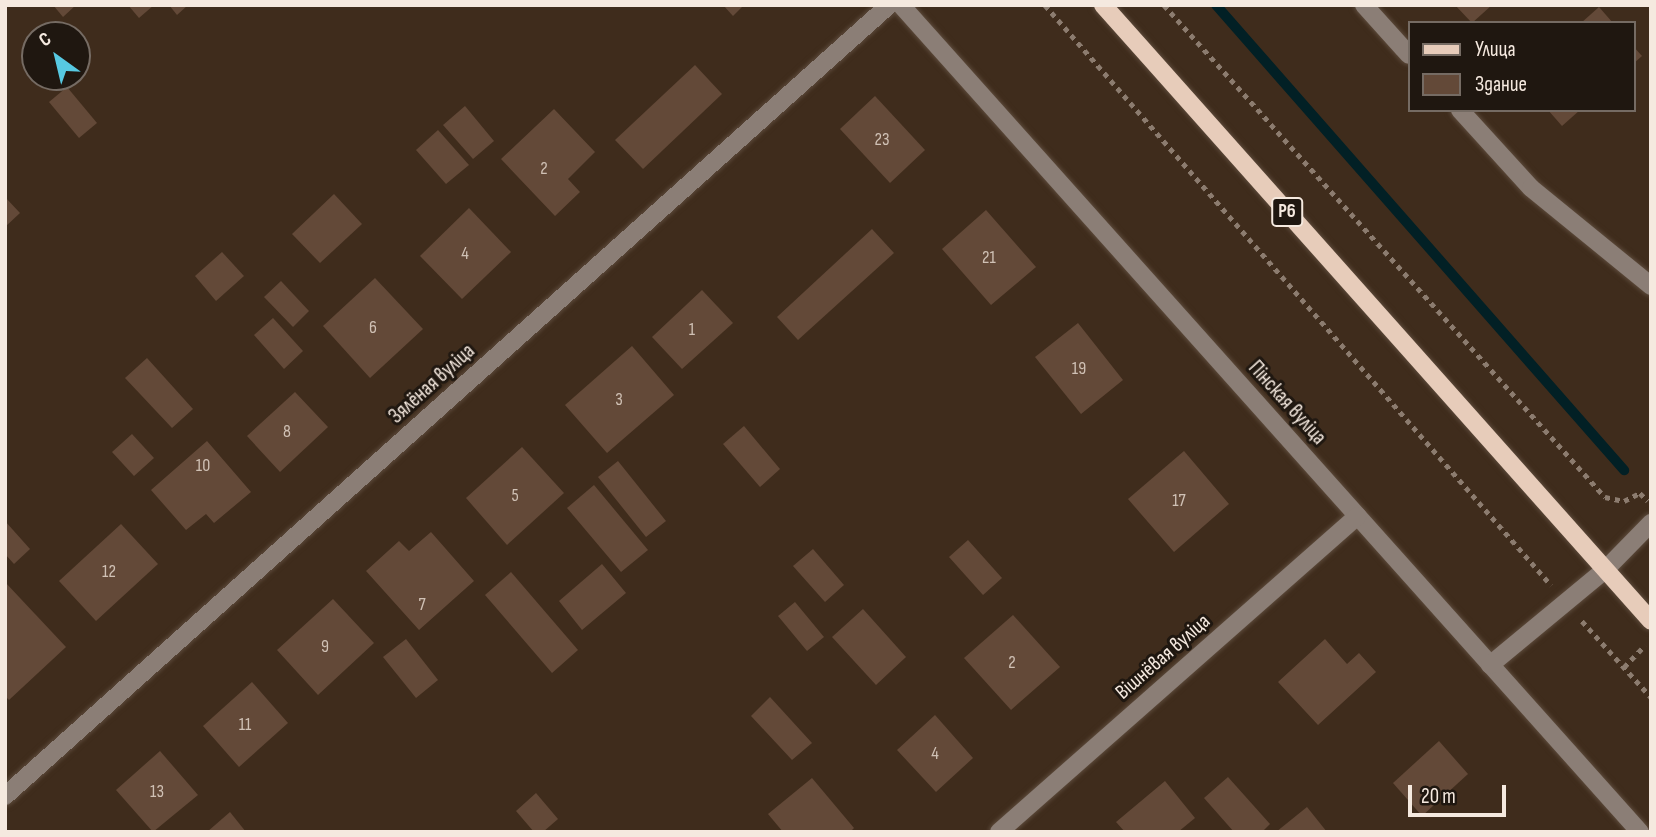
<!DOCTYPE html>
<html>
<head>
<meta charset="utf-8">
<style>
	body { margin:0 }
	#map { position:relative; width:1656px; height:837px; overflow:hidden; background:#3f2c1c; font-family:"Sofia Sans Condensed",sans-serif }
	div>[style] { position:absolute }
	.stream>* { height:10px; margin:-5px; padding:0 5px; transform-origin:5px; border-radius:5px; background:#022025 }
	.building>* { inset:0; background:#634938 }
	.path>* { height:4.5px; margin-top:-2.25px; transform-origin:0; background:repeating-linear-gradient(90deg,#8c7c6f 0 5px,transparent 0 10px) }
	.roads { filter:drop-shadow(0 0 2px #5c4a3b) drop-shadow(0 0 2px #5c4a3b) }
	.minor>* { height:18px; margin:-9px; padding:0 9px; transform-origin:9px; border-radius:9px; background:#8b7e76 }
	.major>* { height:18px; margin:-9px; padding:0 9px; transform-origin:9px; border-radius:9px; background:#e7ccba }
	span { translate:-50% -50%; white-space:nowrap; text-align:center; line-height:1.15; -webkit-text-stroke:6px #1f1710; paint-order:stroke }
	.number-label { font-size:18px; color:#d0c1b5 }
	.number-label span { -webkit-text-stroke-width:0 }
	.shield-label span { padding:2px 5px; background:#1f1710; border:2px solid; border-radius:5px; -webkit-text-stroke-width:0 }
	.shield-label { font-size:19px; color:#f5e9df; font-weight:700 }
	.street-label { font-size:21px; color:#f5e9df }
	.frame { position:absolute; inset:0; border:7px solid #f5e9df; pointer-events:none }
	.legend { position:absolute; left:1408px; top:21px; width:228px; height:91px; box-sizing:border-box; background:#1f1710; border:2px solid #756b63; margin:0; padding:9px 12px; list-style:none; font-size:21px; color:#f5e9df }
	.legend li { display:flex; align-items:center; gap:14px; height:35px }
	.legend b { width:35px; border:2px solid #756b63 }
	.north { position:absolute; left:21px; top:21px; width:70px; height:70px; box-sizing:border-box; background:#1f1710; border:2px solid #756b63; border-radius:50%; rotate:326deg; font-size:19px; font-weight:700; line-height:28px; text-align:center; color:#f5e9df }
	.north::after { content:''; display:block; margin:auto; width:24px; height:32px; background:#57c9e2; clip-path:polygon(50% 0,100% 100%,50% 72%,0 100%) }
	.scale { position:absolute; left:1408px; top:785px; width:98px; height:32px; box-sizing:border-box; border:4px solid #f5e9df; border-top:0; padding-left:9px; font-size:21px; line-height:24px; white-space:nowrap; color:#f5e9df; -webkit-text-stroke:5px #1f1710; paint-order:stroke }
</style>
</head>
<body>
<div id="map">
	<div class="stream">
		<i style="left:1216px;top:5px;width:619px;rotate:48.74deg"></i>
	</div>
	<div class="building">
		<i style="clip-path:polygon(53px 5px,76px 5px,63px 17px)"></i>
		<i style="clip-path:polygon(128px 5px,154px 5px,139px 18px)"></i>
		<i style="clip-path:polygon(169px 5px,188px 5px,177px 15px)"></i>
		<i style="clip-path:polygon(723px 5px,744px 5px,733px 16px)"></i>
		<i style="clip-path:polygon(1455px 5px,1492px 5px,1472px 23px)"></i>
		<i style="clip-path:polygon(1599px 7px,1613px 23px,1581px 23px)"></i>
		<i style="clip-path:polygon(1633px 46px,1642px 56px,1633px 64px)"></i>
		<i style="clip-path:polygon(695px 65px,722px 94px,643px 169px,615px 140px)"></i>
		<i style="clip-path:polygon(67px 87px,97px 123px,79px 138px,49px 102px)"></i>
		<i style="clip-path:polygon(875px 96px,925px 150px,890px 183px,840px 129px)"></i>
		<i style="clip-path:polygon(465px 106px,494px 141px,473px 159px,443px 125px)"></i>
		<i style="clip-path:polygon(554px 109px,595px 152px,568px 179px,580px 192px,555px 216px,501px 159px)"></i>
		<i style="clip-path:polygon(1548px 110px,1580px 110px,1562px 126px)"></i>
		<i style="clip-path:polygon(438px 130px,469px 165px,446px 184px,416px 150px)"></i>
		<i style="clip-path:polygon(334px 194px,362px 224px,320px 263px,292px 234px)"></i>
		<i style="clip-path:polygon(5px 197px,20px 213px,5px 227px)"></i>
		<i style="clip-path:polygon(469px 208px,511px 252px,462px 299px,420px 256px)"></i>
		<i style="clip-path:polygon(986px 210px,1036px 267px,991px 305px,942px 249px)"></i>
		<i style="clip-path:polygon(872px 229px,894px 253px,798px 340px,777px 317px)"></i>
		<i style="clip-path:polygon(222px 252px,244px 276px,216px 301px,195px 276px)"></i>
		<i style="clip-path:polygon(375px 278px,423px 329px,370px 378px,323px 326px)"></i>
		<i style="clip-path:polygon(281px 281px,309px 311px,293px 327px,264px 297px)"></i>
		<i style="clip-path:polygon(702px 290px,733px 323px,682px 369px,652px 337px)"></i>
		<i style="clip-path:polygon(273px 318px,303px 351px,284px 369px,254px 335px)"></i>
		<i style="clip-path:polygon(1078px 323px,1123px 380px,1081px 414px,1035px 357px)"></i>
		<i style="clip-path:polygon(632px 346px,674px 395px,607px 453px,565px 405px)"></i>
		<i style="clip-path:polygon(147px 358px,193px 409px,172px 428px,125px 378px)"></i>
		<i style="clip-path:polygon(295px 392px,328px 427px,280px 472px,247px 436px)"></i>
		<i style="clip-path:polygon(744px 426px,780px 469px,760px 487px,723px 444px)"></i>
		<i style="clip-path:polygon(132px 434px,154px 458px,134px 476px,112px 452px)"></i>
		<i style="clip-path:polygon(207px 441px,251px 492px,214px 523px,206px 514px,186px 530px,151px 490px)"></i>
		<i style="clip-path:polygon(522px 447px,564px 493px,507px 545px,466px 498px)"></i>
		<i style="clip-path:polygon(1184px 451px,1229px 504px,1174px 552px,1128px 499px)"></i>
		<i style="clip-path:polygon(618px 461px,666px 521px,646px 537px,598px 477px)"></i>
		<i style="clip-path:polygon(594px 485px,648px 550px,621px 572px,567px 508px)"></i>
		<i style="clip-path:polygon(5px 521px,30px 549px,14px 564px,5px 554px)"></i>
		<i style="clip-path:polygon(121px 524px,158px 564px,96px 621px,59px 581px)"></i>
		<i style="clip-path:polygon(431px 532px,474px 581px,419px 630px,366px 571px,399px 541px,409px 551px)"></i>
		<i style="clip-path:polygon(968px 540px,1002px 578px,983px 595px,949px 557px)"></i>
		<i style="clip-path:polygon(813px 549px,844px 585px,825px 602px,793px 566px)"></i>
		<i style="clip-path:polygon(602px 564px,626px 593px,582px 630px,559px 601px)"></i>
		<i style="clip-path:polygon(511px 572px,578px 650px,552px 673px,485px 595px)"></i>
		<i style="clip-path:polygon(5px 582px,66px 647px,9px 700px,5px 696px)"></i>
		<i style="clip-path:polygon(333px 599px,374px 643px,318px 695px,277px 650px)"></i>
		<i style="clip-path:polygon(795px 602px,824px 637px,807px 651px,778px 616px)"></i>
		<i style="clip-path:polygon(863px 609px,906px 657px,876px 685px,832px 637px)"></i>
		<i style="clip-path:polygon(1013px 615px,1060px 667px,1011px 710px,964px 658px)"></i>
		<i style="clip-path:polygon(406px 639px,438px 680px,416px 698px,383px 657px)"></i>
		<i style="clip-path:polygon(1325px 639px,1347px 664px,1359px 653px,1376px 672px,1318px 725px,1278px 682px)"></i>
		<i style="clip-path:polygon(252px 682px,288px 723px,239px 767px,203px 726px)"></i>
		<i style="clip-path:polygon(770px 697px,812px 743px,792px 760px,751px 716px)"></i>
		<i style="clip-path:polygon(935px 715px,973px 758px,936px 792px,897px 750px)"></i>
		<i style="clip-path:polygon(1439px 741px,1468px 774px,1422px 816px,1393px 783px)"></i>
		<i style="clip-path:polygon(160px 751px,198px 795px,153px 832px,116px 790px)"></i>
		<i style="clip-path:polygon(1228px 777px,1270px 824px,1262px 832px,1234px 832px,1204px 798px)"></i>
		<i style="clip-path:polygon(812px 778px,854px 828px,850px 832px,783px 832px,768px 814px)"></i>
		<i style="clip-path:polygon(1165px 781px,1195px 818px,1178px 832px,1125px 832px,1116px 822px)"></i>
		<i style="clip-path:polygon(536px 793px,558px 819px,543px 832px,534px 832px,516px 811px)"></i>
		<i style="clip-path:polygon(1307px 807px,1327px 832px,1276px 832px)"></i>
		<i style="clip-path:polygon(230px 812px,246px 832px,207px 832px)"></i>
	</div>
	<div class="path">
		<i style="left:1045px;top:5px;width:770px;rotate:48.9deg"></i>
		<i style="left:1164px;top:5px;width:661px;rotate:48.13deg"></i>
		<i style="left:1605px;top:497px;width:19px;rotate:12deg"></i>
		<i style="left:1624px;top:501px;width:18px;rotate:-27deg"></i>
		<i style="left:1640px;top:493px;width:11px;rotate:45deg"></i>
		<i style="left:1582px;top:621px;width:103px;rotate:47.8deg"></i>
		<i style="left:1624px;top:667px;width:30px;rotate:-46deg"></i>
	</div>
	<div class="roads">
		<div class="minor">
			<i style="left:901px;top:5px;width:1109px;rotate:48.22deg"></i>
			<i style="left:1364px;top:5px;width:67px;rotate:48deg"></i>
			<i style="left:1460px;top:110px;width:105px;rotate:47.7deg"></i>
			<i style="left:1531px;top:188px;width:155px;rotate:39.2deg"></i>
			<i style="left:1490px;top:665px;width:149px;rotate:-39.6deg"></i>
			<i style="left:1605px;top:570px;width:66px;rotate:-45.6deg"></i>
			<i style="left:5px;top:796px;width:1186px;rotate:-41.82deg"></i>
			<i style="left:999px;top:832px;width:478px;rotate:-41.4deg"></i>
		</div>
		<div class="major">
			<i style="left:1103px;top:5px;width:824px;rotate:48.34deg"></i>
		</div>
	</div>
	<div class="number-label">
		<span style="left:882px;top:140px">23</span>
		<span style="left:544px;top:169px">2</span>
		<span style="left:465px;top:254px">4</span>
		<span style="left:989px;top:258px">21</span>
		<span style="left:373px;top:328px">6</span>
		<span style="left:692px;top:330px">1</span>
		<span style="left:1079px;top:369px">19</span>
		<span style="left:619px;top:400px">3</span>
		<span style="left:287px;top:432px">8</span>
		<span style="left:203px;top:466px">10</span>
		<span style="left:515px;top:496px">5</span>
		<span style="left:1179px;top:501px">17</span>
		<span style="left:109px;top:572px">12</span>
		<span style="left:422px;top:605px">7</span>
		<span style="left:325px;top:647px">9</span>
		<span style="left:1012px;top:663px">2</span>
		<span style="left:245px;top:725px">11</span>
		<span style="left:935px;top:754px">4</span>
		<span style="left:157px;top:792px">13</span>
	</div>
	<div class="shield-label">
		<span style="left:1287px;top:212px">Р6</span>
	</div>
	<div class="street-label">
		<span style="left:432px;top:384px;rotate:-42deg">Зялёная вуліца</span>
		<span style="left:1287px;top:403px;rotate:48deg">Пінская вуліца</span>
		<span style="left:1163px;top:657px;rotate:-41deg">Вішнёвая вуліца</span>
	</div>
	<div class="frame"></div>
	<ul class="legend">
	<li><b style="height:9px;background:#e7ccba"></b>Улица</li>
	<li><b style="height:19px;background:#634938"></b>Здание</li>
	</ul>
	<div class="north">С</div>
	<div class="scale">20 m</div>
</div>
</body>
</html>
